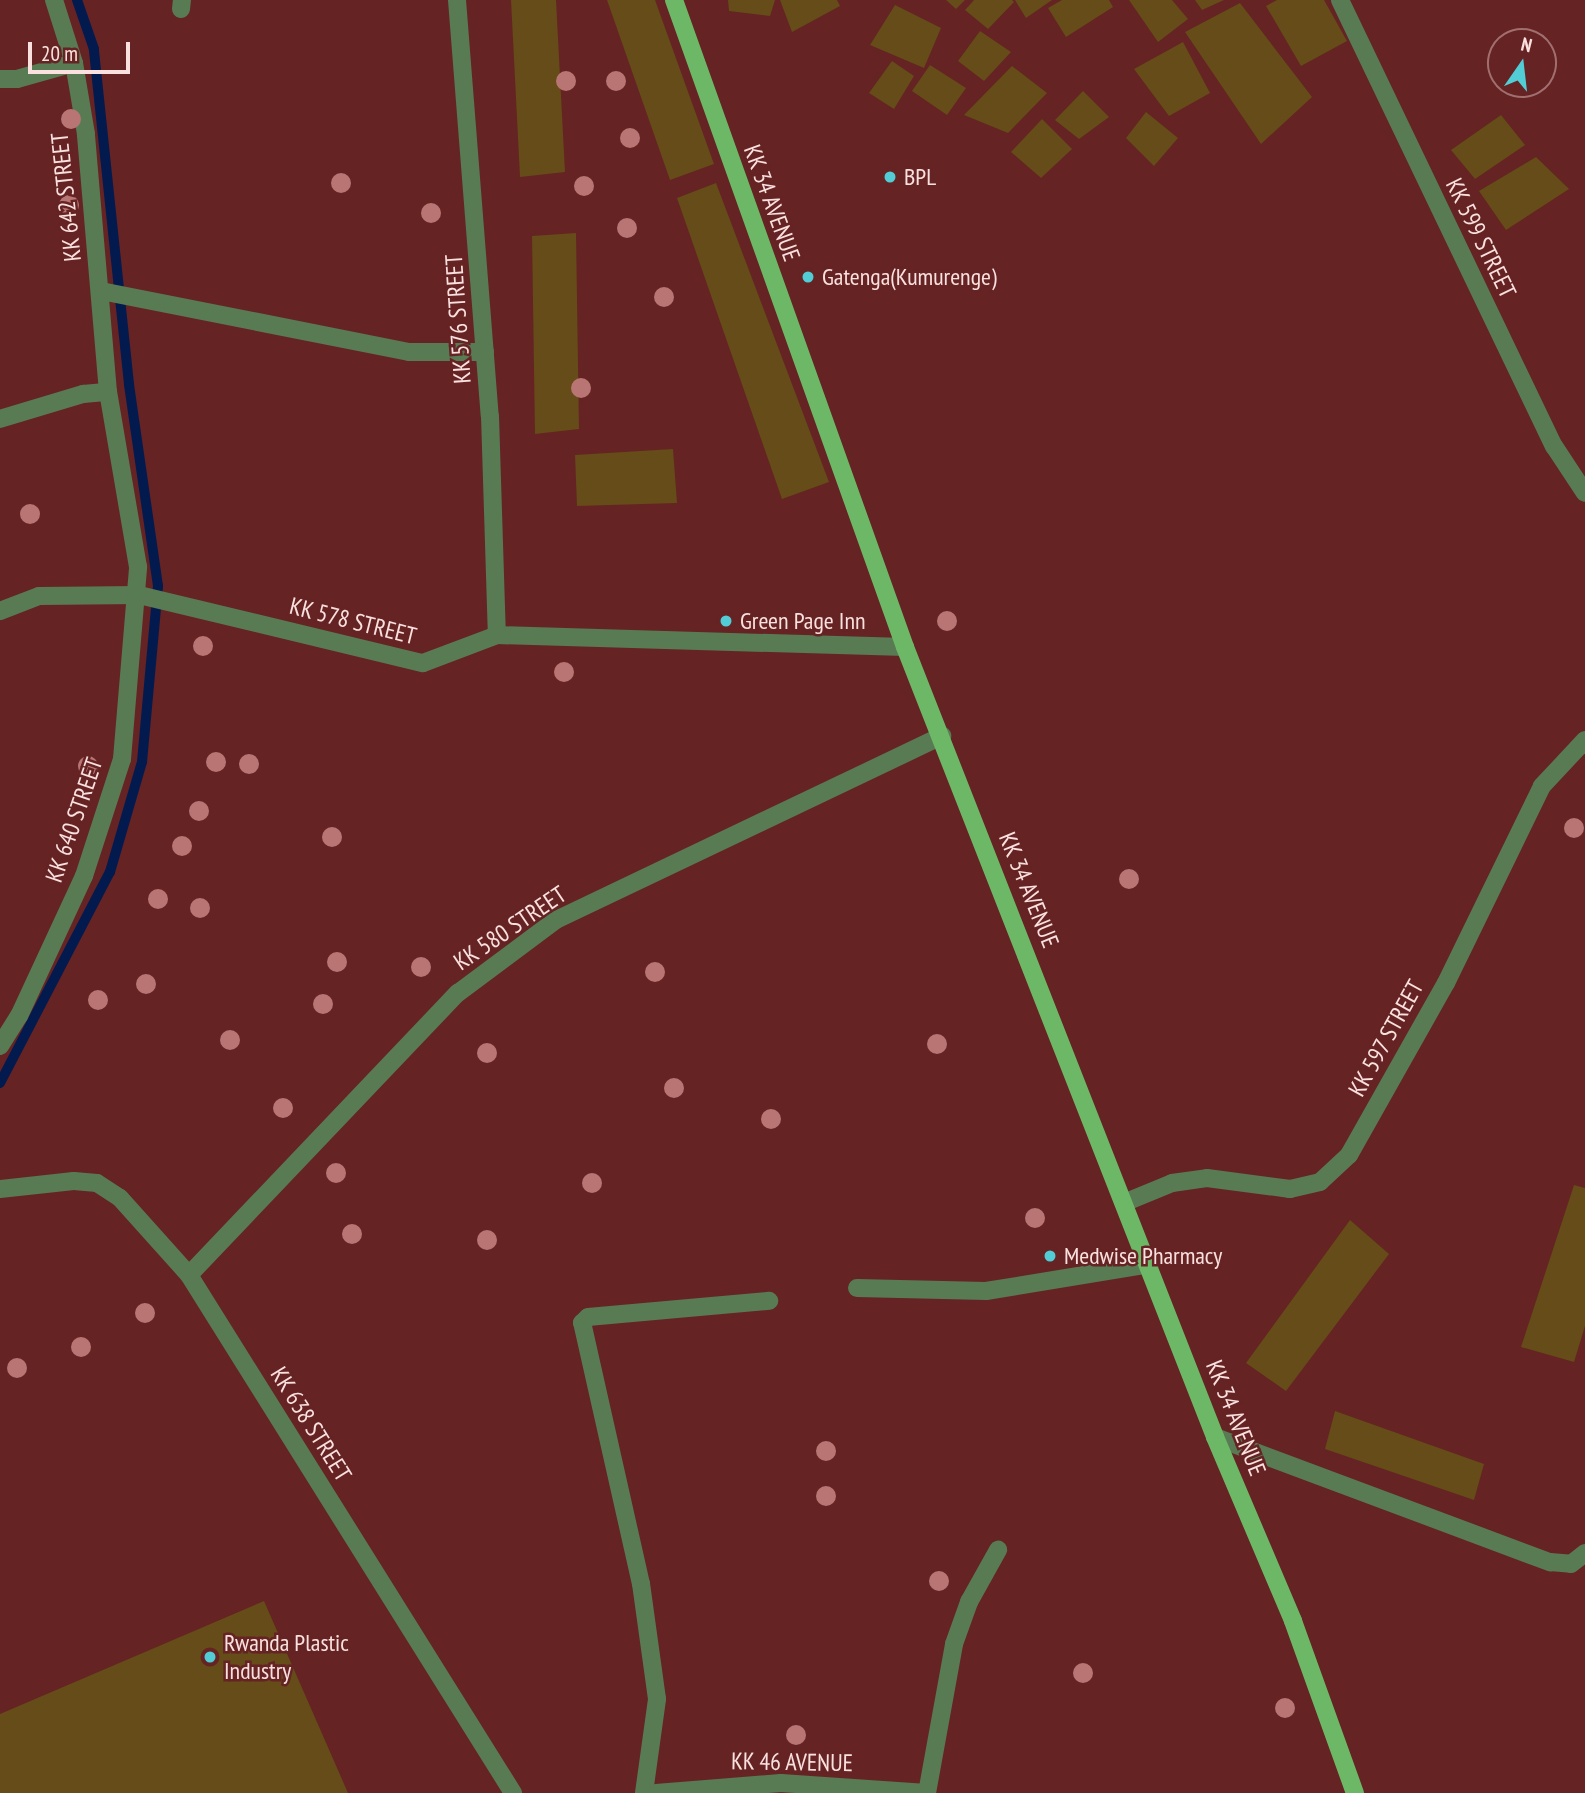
<!DOCTYPE html>
<html>
<head>
<meta charset="utf-8">
<style>
	body { margin:0 }
	#map { position:relative; width:1585px; height:1793px; overflow:hidden; background:#652324; font-family:"PT Sans Narrow",sans-serif }
	div>[style] { position:absolute }
	.stream>* { height:10px; margin:-5px; padding:0 5px; transform-origin:5px; border-radius:5px; background:#031a4f }
	.building>* { inset:0; background:#654c18 }
	.minor>* { height:18px; margin:-9px; padding:0 9px; transform-origin:9px; border-radius:9px; background:#587b54 }
	.major>* { height:18px; margin:-9px; padding:0 9px; transform-origin:9px; border-radius:9px; background:#6db866 }
	.trees>* { width:20px; height:20px; margin:-10px; border-radius:50%; background:#b87574 }
	.dots>* { width:19px; height:19px; translate:-50% -50%; box-sizing:border-box; border:4px solid #652324; border-radius:50% }
	span { translate:-50% -50%; white-space:nowrap; text-align:center; line-height:1.15; -webkit-text-stroke:5px #652324; paint-order:stroke }
	.poi-label { font-size:24px; color:#fae1df }
	.left { translate:0 -50%; text-align:left }
	.street-label { font-size:24px; color:#fae1df }
	.north { position:absolute; left:1487px; top:28px; width:70px; height:70px; box-sizing:border-box; background:#652324; border:2px solid #a16f6f; border-radius:50%; rotate:14deg; font-size:19px; font-weight:700; line-height:28px; text-align:center; color:#fae1df }
	.north::after { content:''; display:block; margin:auto; width:24px; height:32px; background:#52ccd5; clip-path:polygon(50% 0,100% 100%,50% 72%,0 100%) }
	.scale { position:absolute; left:28px; top:42px; width:102px; height:32px; box-sizing:border-box; border:4px solid #fae1df; border-top:0; padding-left:9px; font-size:21px; line-height:24px; white-space:nowrap; color:#fae1df; -webkit-text-stroke:5px #652324; paint-order:stroke }
</style>
</head>
<body>
<div id="map">
	<div class="stream">
		<i style="left:0;top:1083px;width:238px;rotate:-62.5deg"></i>
		<i style="left:110px;top:872px;width:115px;rotate:-73.8deg"></i>
		<i style="left:142px;top:762px;width:177px;rotate:-84.8deg"></i>
		<i style="left:158px;top:586px;width:204px;rotate:-98.2deg"></i>
		<i style="left:129px;top:384px;width:337px;rotate:-96deg"></i>
		<i style="left:94px;top:49px;width:52px;rotate:-109.1deg"></i>
	</div>
	<div class="building">
		<i style="clip-path:polygon(511px 0,556px 0,565px 172px,520px 177px)"></i>
		<i style="clip-path:polygon(607px 0,655px 0,714px 164px,670px 180px)"></i>
		<i style="clip-path:polygon(728px 0,775px 0,770px 16px,729px 11px)"></i>
		<i style="clip-path:polygon(780px 0,837px 0,840px 6px,792px 32px)"></i>
		<i style="clip-path:polygon(946px 0,965px 0,956px 9px)"></i>
		<i style="clip-path:polygon(974px 0,1012px 0,1014px 2px,988px 29px,965px 10px)"></i>
		<i style="clip-path:polygon(1015px 0,1052px 0,1026px 18px)"></i>
		<i style="clip-path:polygon(1062px 0,1109px 0,1113px 7px,1066px 37px,1048px 8px)"></i>
		<i style="clip-path:polygon(1129px 0,1172px 0,1188px 19px,1158px 42px)"></i>
		<i style="clip-path:polygon(1195px 0,1224px 0,1202px 10px)"></i>
		<i style="clip-path:polygon(1277px 0,1324px 0,1347px 41px,1301px 66px,1266px 6px)"></i>
		<i style="clip-path:polygon(1240px 3px,1312px 97px,1261px 144px,1185px 32px)"></i>
		<i style="clip-path:polygon(895px 5px,941px 28px,924px 68px,870px 45px)"></i>
		<i style="clip-path:polygon(980px 31px,1011px 52px,984px 81px,958px 61px)"></i>
		<i style="clip-path:polygon(1183px 42px,1210px 93px,1169px 116px,1134px 69px)"></i>
		<i style="clip-path:polygon(892px 61px,914px 76px,894px 109px,869px 93px)"></i>
		<i style="clip-path:polygon(930px 65px,966px 88px,947px 115px,912px 91px)"></i>
		<i style="clip-path:polygon(1012px 66px,1047px 93px,1008px 133px,964px 115px)"></i>
		<i style="clip-path:polygon(1083px 91px,1109px 117px,1079px 139px,1055px 120px)"></i>
		<i style="clip-path:polygon(1146px 112px,1178px 138px,1154px 166px,1126px 138px)"></i>
		<i style="clip-path:polygon(1501px 115px,1525px 145px,1475px 179px,1451px 150px)"></i>
		<i style="clip-path:polygon(1042px 119px,1072px 149px,1041px 178px,1011px 152px)"></i>
		<i style="clip-path:polygon(1536px 157px,1569px 189px,1506px 230px,1479px 191px)"></i>
		<i style="clip-path:polygon(716px 183px,829px 482px,782px 499px,677px 198px)"></i>
		<i style="clip-path:polygon(576px 233px,579px 429px,535px 434px,532px 236px)"></i>
		<i style="clip-path:polygon(673px 449px,677px 503px,577px 506px,575px 455px)"></i>
		<i style="clip-path:polygon(1574px 1185px,1585px 1188px,1585px 1326px,1574px 1362px,1521px 1347px)"></i>
		<i style="clip-path:polygon(1350px 1220px,1389px 1254px,1286px 1391px,1246px 1363px)"></i>
		<i style="clip-path:polygon(1335px 1411px,1484px 1464px,1474px 1500px,1325px 1449px)"></i>
		<i style="clip-path:polygon(264px 1601px,348px 1793px,0 1793px,0 1714px)"></i>
	</div>
	<div class="minor">
		<i style="left:457px;top:0;width:417px;rotate:85.5deg"></i>
		<i style="left:490px;top:416px;width:219px;rotate:88.2deg"></i>
		<i style="left:1340px;top:0;width:495px;rotate:64.4deg"></i>
		<i style="left:1554px;top:446px;width:56px;rotate:56.6deg"></i>
		<i style="left:181px;top:9px;width:9px;rotate:-84deg"></i>
		<i style="left:0;top:79px;width:17px"></i>
		<i style="left:17px;top:79px;width:59px;rotate:-15.7deg"></i>
		<i style="left:101px;top:291px;width:314px;rotate:11.2deg"></i>
		<i style="left:409px;top:352px;width:76px"></i>
		<i style="left:0;top:419px;width:87px;rotate:-16.8deg"></i>
		<i style="left:83px;top:394px;width:25px;rotate:-5deg"></i>
		<i style="left:108px;top:392px;width:259px;rotate:-94.9deg"></i>
		<i style="left:86px;top:134px;width:72px;rotate:-99.6deg"></i>
		<i style="left:74px;top:63px;width:66px;rotate:-107.6deg"></i>
		<i style="left:0;top:611px;width:42px;rotate:-21deg"></i>
		<i style="left:39px;top:596px;width:100px;rotate:-0.6deg"></i>
		<i style="left:139px;top:595px;width:292px;rotate:13.5deg"></i>
		<i style="left:423px;top:663px;width:79px;rotate:-20.7deg"></i>
		<i style="left:497px;top:635px;width:408px;rotate:1.7deg"></i>
		<i style="left:0;top:1046px;width:36px;rotate:-58deg"></i>
		<i style="left:19px;top:1016px;width:154px;rotate:-65.1deg"></i>
		<i style="left:84px;top:876px;width:123px;rotate:-72deg"></i>
		<i style="left:122px;top:759px;width:193px;rotate:-85.2deg"></i>
		<i style="left:138px;top:567px;width:178px;rotate:-99.7deg"></i>
		<i style="left:0;top:1189px;width:74px;rotate:-6.2deg"></i>
		<i style="left:74px;top:1181px;width:23px;rotate:5deg"></i>
		<i style="left:97px;top:1183px;width:27px;rotate:33deg"></i>
		<i style="left:120px;top:1198px;width:103px;rotate:48.1deg"></i>
		<i style="left:189px;top:1275px;width:611px;rotate:57.97deg"></i>
		<i style="left:1126px;top:1202px;width:50px;rotate:-22.4deg"></i>
		<i style="left:1172px;top:1183px;width:35px;rotate:-8deg"></i>
		<i style="left:1207px;top:1178px;width:84px;rotate:7.5deg"></i>
		<i style="left:1290px;top:1189px;width:31px;rotate:-13deg"></i>
		<i style="left:1320px;top:1182px;width:40px;rotate:-43deg"></i>
		<i style="left:1349px;top:1155px;width:197px;rotate:-60.6deg"></i>
		<i style="left:1446px;top:983px;width:219px;rotate:-64deg"></i>
		<i style="left:1542px;top:786px;width:63px;rotate:-46.9deg"></i>
		<i style="left:189px;top:1275px;width:390px;rotate:-46.4deg"></i>
		<i style="left:458px;top:993px;width:122px;rotate:-36.7deg"></i>
		<i style="left:556px;top:920px;width:428px;rotate:-25.5deg"></i>
		<i style="left:857px;top:1288px;width:129px;rotate:1.3deg"></i>
		<i style="left:986px;top:1291px;width:166px;rotate:-9.3deg"></i>
		<i style="left:1215px;top:1437px;width:358px;rotate:20.5deg"></i>
		<i style="left:1550px;top:1562px;width:21px;rotate:5deg"></i>
		<i style="left:1571px;top:1564px;width:18px;rotate:-38deg"></i>
		<i style="left:644px;top:1793px;width:95px;rotate:-82.1deg"></i>
		<i style="left:657px;top:1699px;width:116px;rotate:-97.9deg"></i>
		<i style="left:641px;top:1584px;width:268px;rotate:-102.7deg"></i>
		<i style="left:582px;top:1323px;width:8px;rotate:-45deg"></i>
		<i style="left:588px;top:1317px;width:182px;rotate:-5.1deg"></i>
		<i style="left:656px;top:1793px;width:125px;rotate:-4.6deg"></i>
		<i style="left:781px;top:1783px;width:146px;rotate:3.9deg"></i>
		<i style="left:927px;top:1793px;width:151px;rotate:-79.7deg"></i>
		<i style="left:954px;top:1644px;width:45px;rotate:-70.3deg"></i>
		<i style="left:969px;top:1602px;width:60px;rotate:-60.9deg"></i>
	</div>
	<div class="major">
		<i style="left:674px;top:0;width:687px;rotate:70.35deg"></i>
		<i style="left:905px;top:647px;width:849px;rotate:68.57deg"></i>
		<i style="left:1215px;top:1437px;width:200px;rotate:67deg"></i>
		<i style="left:1293px;top:1621px;width:183px;rotate:70.2deg"></i>
	</div>
	<div class="trees">
		<i style="left:566px;top:81px"></i>
		<i style="left:616px;top:81px"></i>
		<i style="left:71px;top:119px"></i>
		<i style="left:630px;top:138px"></i>
		<i style="left:341px;top:183px"></i>
		<i style="left:584px;top:186px"></i>
		<i style="left:69px;top:205px"></i>
		<i style="left:431px;top:213px"></i>
		<i style="left:627px;top:228px"></i>
		<i style="left:664px;top:297px"></i>
		<i style="left:581px;top:388px"></i>
		<i style="left:30px;top:514px"></i>
		<i style="left:947px;top:621px"></i>
		<i style="left:203px;top:646px"></i>
		<i style="left:564px;top:672px"></i>
		<i style="left:216px;top:762px"></i>
		<i style="left:249px;top:764px"></i>
		<i style="left:88px;top:766px"></i>
		<i style="left:199px;top:811px"></i>
		<i style="left:1574px;top:828px"></i>
		<i style="left:332px;top:837px"></i>
		<i style="left:182px;top:846px"></i>
		<i style="left:1129px;top:879px"></i>
		<i style="left:158px;top:899px"></i>
		<i style="left:200px;top:908px"></i>
		<i style="left:337px;top:962px"></i>
		<i style="left:421px;top:967px"></i>
		<i style="left:655px;top:972px"></i>
		<i style="left:146px;top:984px"></i>
		<i style="left:98px;top:1000px"></i>
		<i style="left:323px;top:1004px"></i>
		<i style="left:230px;top:1040px"></i>
		<i style="left:937px;top:1044px"></i>
		<i style="left:487px;top:1053px"></i>
		<i style="left:674px;top:1088px"></i>
		<i style="left:283px;top:1108px"></i>
		<i style="left:771px;top:1119px"></i>
		<i style="left:336px;top:1173px"></i>
		<i style="left:592px;top:1183px"></i>
		<i style="left:1035px;top:1218px"></i>
		<i style="left:352px;top:1234px"></i>
		<i style="left:487px;top:1240px"></i>
		<i style="left:145px;top:1313px"></i>
		<i style="left:81px;top:1347px"></i>
		<i style="left:17px;top:1368px"></i>
		<i style="left:826px;top:1451px"></i>
		<i style="left:826px;top:1496px"></i>
		<i style="left:939px;top:1581px"></i>
		<i style="left:1083px;top:1673px"></i>
		<i style="left:1285px;top:1708px"></i>
		<i style="left:796px;top:1735px"></i>
	</div>
	<div class="dots">
		<i style="left:890px;top:177px;background:#52ccd5"></i>
		<i style="left:808px;top:277px;background:#52ccd5"></i>
		<i style="left:726px;top:621px;background:#52ccd5"></i>
		<i style="left:1050px;top:1256px;background:#52ccd5"></i>
		<i style="left:210px;top:1657px;background:#52ccd5"></i>
	</div>
	<div class="poi-label">
		<span class="left" style="left:904px;top:177px">BPL</span>
		<span class="left" style="left:822px;top:277px">Gatenga(Kumurenge)</span>
		<span class="left" style="left:740px;top:621px">Green Page Inn</span>
		<span class="left" style="left:1064px;top:1256px">Medwise Pharmacy</span>
		<span class="left" style="left:224px;top:1657px">Rwanda Plastic<br>Industry</span>
	</div>
	<div class="street-label">
		<span style="left:66px;top:197px;rotate:-96deg">KK 642 STREET</span>
		<span style="left:772px;top:203px;rotate:70deg">KK 34 AVENUE</span>
		<span style="left:1481px;top:238px;rotate:64deg">KK 599 STREET</span>
		<span style="left:458px;top:319px;rotate:-94deg">KK 576 STREET</span>
		<span style="left:353px;top:621px;rotate:14deg">KK 578 STREET</span>
		<span style="left:74px;top:820px;rotate:-71deg">KK 640 STREET</span>
		<span style="left:1029px;top:890px;rotate:68deg">KK 34 AVENUE</span>
		<span style="left:510px;top:928px;rotate:-34deg">KK 580 STREET</span>
		<span style="left:1386px;top:1038px;rotate:-61deg">KK 597 STREET</span>
		<span style="left:1236px;top:1418px;rotate:68deg">KK 34 AVENUE</span>
		<span style="left:311px;top:1424px;rotate:58deg">KK 638 STREET</span>
		<span style="left:792px;top:1762px;rotate:1deg">KK 46 AVENUE</span>
	</div>
	<div class="north">N</div>
	<div class="scale">20 m</div>
</div>
</body>
</html>
